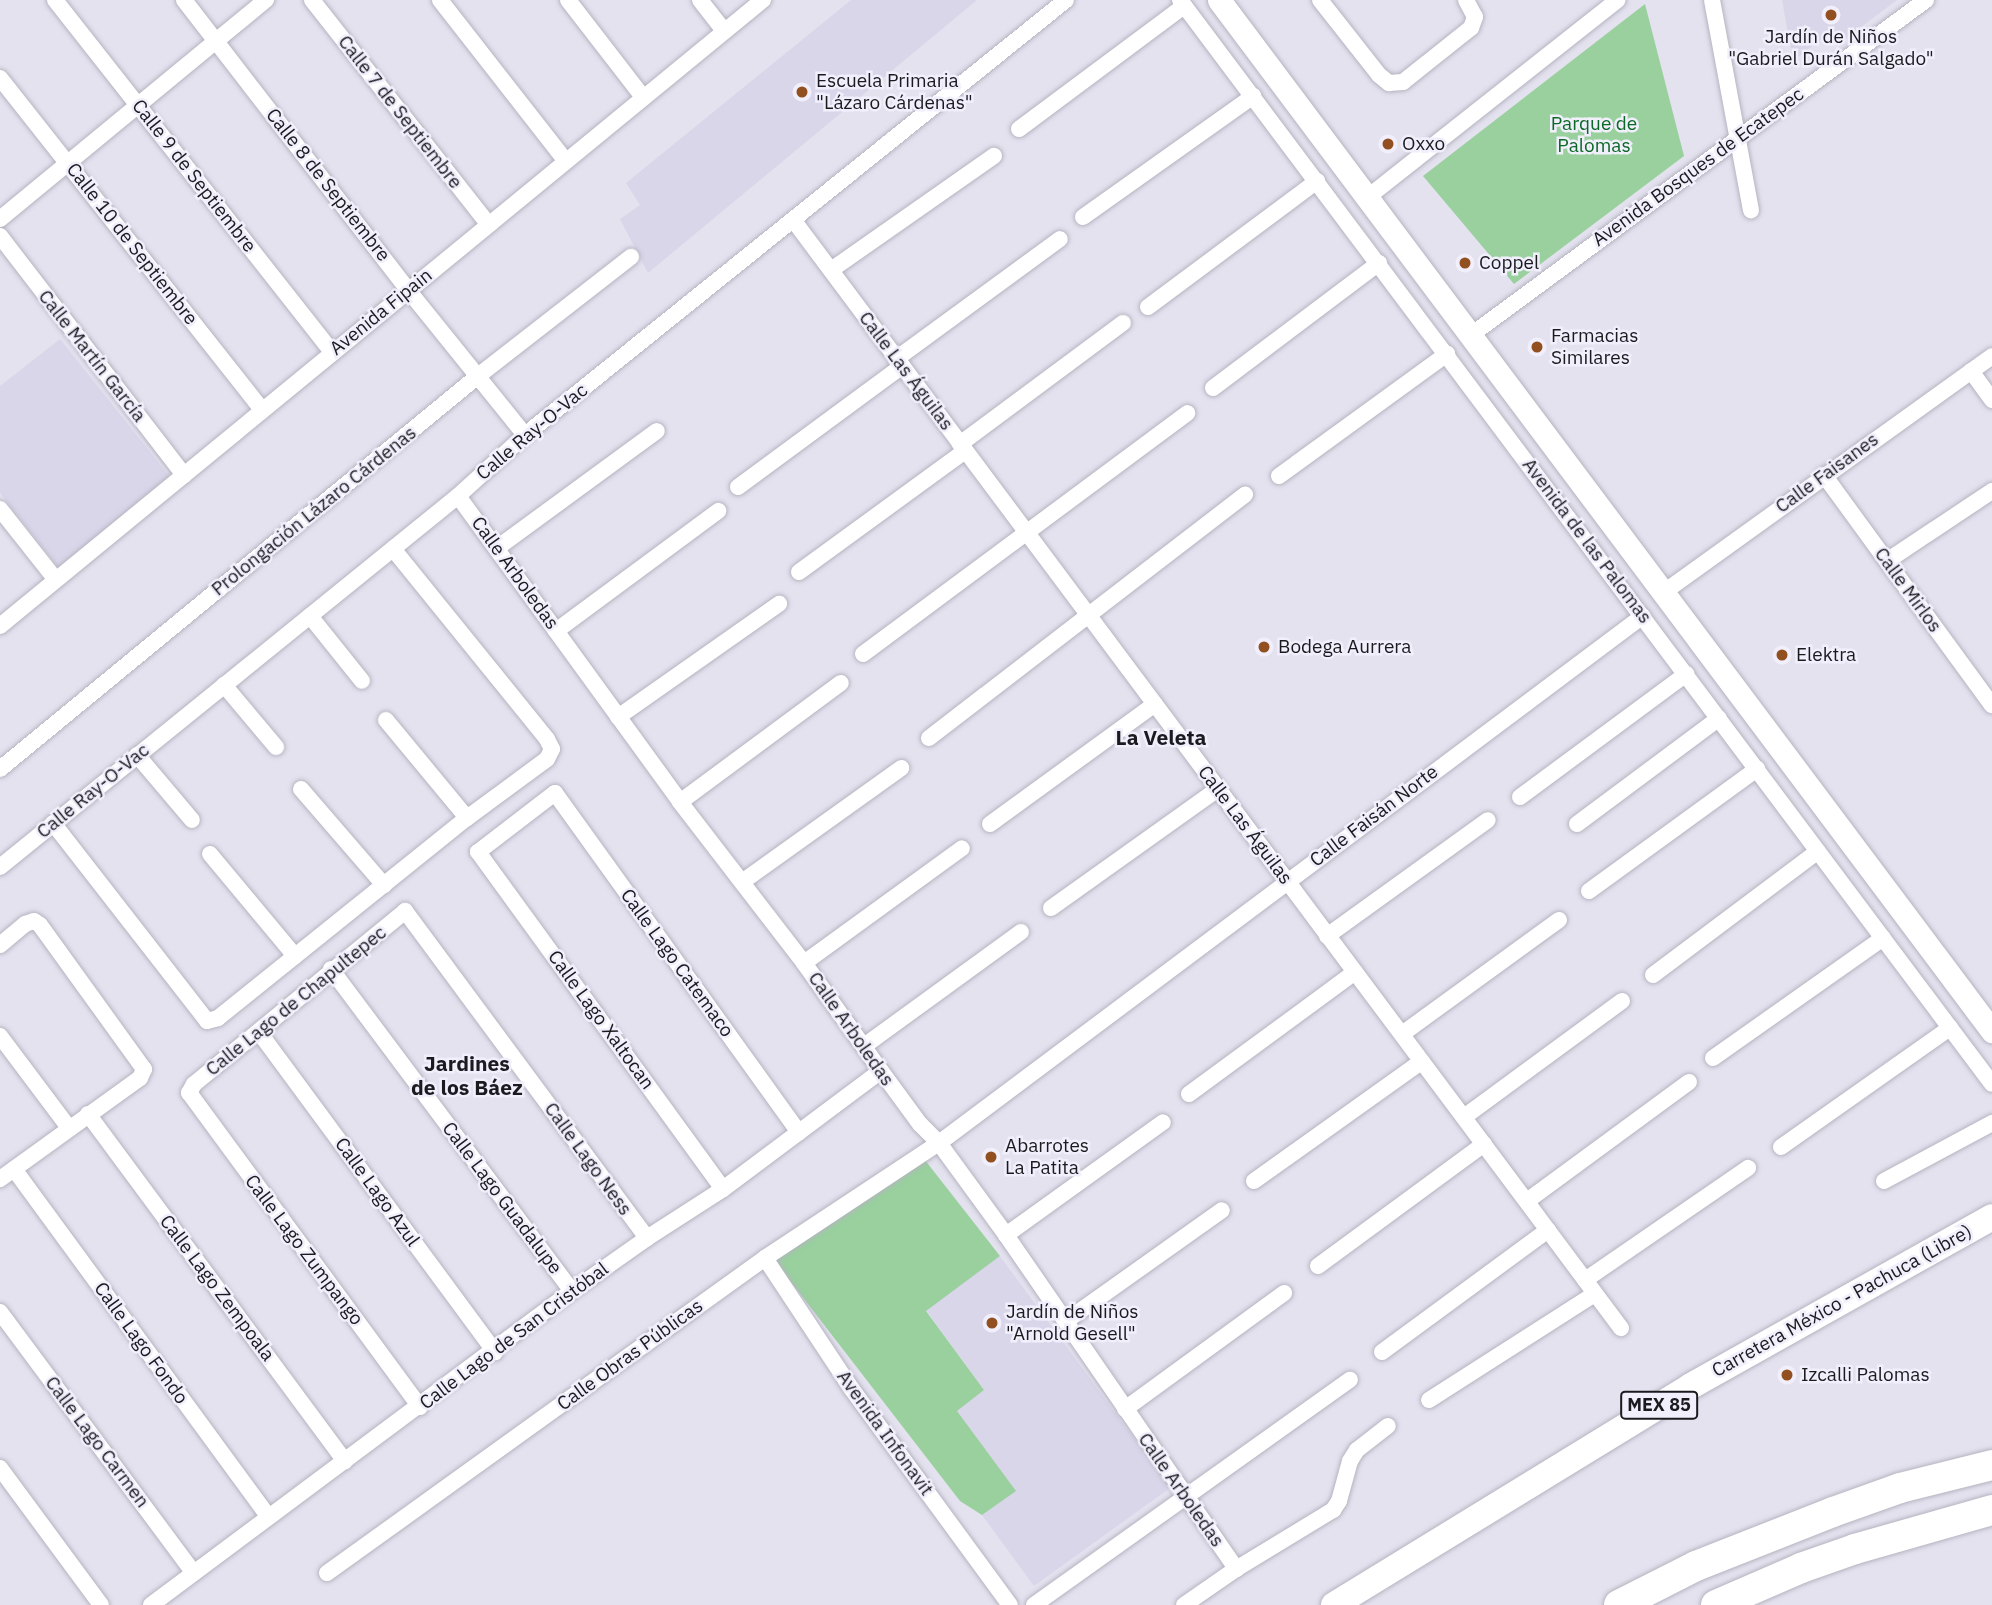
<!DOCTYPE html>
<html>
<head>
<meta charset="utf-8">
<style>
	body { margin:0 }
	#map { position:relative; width:1992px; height:1605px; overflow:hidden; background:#e4e2ef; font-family:"IBM Plex Sans",sans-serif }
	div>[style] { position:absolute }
	.built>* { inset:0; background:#d9d6ea }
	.green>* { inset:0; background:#99d09e }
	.roads { filter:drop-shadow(0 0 2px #b5b4c0) drop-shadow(0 0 2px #b5b4c0) }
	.street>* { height:16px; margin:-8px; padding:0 8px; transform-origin:8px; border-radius:8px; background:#fff }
	.secondary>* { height:23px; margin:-11.5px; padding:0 11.5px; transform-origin:11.5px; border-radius:11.5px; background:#fff }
	.primary>* { height:26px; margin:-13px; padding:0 13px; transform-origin:13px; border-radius:13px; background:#fff }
	.highway>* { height:30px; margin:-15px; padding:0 15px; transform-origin:15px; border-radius:15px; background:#fff }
	.dots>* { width:19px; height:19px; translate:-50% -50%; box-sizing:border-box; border:4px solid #f1effc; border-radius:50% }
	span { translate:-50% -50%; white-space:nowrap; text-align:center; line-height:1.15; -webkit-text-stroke:5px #f1effc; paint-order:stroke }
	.shield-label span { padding:2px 5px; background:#f1effc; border:2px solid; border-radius:5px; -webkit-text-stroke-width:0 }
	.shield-label { font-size:18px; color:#1b1a1f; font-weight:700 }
	.poi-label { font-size:19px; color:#1b1a1f }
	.left { translate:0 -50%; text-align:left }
	.street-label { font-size:19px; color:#1b1a1f }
	.park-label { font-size:19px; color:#0b6925 }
	.neighbourhood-label { font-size:21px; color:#1b1a1f; font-weight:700 }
</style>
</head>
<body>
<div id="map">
	<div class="built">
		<i style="clip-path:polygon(851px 0,977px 0,648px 273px,620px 219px,640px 205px,626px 183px)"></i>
		<i style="clip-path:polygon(1782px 0,1897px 0,1840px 43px,1832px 31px,1793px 61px)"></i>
		<i style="clip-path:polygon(60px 339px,173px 481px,60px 569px,0 493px,0 386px)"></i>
		<i style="clip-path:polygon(1000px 1256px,1170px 1488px,1034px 1586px,982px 1515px,1015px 1491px,957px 1411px,984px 1390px,926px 1310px)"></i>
	</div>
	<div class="green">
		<i style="clip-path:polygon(1645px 4px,1684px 156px,1514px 284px,1423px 176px)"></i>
		<i style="clip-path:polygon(921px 1155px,1000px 1256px,926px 1311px,984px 1390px,957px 1411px,1016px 1491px,982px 1515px,960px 1501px,774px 1260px)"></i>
	</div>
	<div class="roads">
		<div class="street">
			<i style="left:55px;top:0;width:448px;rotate:51.8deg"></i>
			<i style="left:184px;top:0;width:366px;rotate:52.3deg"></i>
			<i style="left:408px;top:290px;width:186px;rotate:51.1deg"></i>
			<i style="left:312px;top:0;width:285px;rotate:51.8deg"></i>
			<i style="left:440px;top:0;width:203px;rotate:52deg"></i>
			<i style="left:568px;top:0;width:123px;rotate:52.3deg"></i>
			<i style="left:700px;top:0;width:39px;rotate:52deg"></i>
			<i style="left:1180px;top:0;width:1354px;rotate:53.16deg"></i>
			<i style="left:1320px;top:0;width:95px;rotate:51.8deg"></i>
			<i style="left:1379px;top:75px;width:13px;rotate:39deg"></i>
			<i style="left:1389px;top:83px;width:14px;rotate:-4deg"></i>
			<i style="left:1403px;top:82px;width:87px;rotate:-38.5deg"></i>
			<i style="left:1471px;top:28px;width:12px;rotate:-70deg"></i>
			<i style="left:1475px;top:17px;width:19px;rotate:-118deg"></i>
			<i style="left:1712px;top:0;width:214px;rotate:79.5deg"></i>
			<i style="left:0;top:78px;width:423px;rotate:51.7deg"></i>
			<i style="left:1019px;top:129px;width:206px;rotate:-36.7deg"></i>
			<i style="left:1368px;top:197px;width:318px;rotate:-38.3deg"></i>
			<i style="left:1083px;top:217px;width:209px;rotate:-35.4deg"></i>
			<i style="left:0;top:219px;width:345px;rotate:-39.5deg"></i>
			<i style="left:794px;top:221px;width:1382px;rotate:53.24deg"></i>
			<i style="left:0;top:236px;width:302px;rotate:52.4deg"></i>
			<i style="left:831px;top:270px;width:199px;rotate:-35deg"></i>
			<i style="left:1148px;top:307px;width:211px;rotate:-36.7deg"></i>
			<i style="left:1471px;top:335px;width:565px;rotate:-36.36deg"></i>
			<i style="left:896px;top:359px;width:203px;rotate:-36.2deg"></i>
			<i style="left:1971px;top:371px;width:36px;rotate:54deg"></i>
			<i style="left:1213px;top:388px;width:208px;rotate:-37deg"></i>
			<i style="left:960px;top:444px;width:203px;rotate:-36.6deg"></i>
			<i style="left:1824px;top:475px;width:285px;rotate:53.9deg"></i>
			<i style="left:1279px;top:476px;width:208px;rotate:-36deg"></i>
			<i style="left:738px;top:487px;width:204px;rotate:-36.4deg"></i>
			<i style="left:458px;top:496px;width:378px;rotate:54deg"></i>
			<i style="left:680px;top:802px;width:203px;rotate:52.4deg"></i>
			<i style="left:804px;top:963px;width:133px;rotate:54.5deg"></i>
			<i style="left:881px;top:1071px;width:66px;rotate:53.7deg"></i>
			<i style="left:920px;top:1124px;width:27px;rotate:45deg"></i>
			<i style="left:939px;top:1143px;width:114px;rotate:53.9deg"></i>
			<i style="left:1006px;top:1235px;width:406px;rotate:55.4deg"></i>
			<i style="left:0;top:509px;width:90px;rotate:51.7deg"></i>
			<i style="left:497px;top:548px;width:198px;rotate:-36.2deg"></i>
			<i style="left:1887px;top:561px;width:126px;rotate:-33.7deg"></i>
			<i style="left:799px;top:572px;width:205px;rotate:-36.1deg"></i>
			<i style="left:1664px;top:592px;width:404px;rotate:-35.7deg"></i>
			<i style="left:310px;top:616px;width:83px;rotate:51.3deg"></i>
			<i style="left:0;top:626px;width:987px;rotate:-39.37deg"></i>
			<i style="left:556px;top:631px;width:202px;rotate:-36.5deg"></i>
			<i style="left:863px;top:654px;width:404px;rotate:-36.6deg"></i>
			<i style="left:224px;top:685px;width:81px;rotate:50deg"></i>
			<i style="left:618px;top:717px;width:197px;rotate:-35.1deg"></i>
			<i style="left:386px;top:720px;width:127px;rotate:50.4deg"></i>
			<i style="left:929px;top:738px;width:399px;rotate:-37.6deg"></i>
			<i style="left:137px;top:755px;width:85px;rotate:49.8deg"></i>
			<i style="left:0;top:769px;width:619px;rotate:-39.43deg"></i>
			<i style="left:478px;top:376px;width:194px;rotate:-37.9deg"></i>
			<i style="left:301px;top:789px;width:127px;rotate:49.2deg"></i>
			<i style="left:1520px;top:797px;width:207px;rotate:-36.5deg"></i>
			<i style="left:680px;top:802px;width:200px;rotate:-36.5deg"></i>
			<i style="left:53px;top:823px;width:251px;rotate:52.1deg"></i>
			<i style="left:207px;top:1021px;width:11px;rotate:-15deg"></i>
			<i style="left:218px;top:1018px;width:319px;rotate:-38.8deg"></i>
			<i style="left:467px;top:818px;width:99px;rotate:-36.4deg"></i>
			<i style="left:547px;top:759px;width:11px;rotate:-63deg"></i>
			<i style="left:552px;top:749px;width:11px;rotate:-117deg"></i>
			<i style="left:547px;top:739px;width:245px;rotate:-129deg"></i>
			<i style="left:990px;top:824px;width:204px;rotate:-36deg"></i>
			<i style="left:1577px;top:824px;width:177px;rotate:-36.7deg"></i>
			<i style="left:210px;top:854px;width:133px;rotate:50.2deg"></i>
			<i style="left:0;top:867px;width:589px;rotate:-39.01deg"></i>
			<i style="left:458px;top:496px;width:91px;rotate:-42.3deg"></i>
			<i style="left:525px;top:435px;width:694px;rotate:-38.8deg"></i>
			<i style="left:742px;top:882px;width:196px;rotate:-35.6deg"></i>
			<i style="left:1589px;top:891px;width:208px;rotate:-36deg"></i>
			<i style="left:1051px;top:908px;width:205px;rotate:-35.5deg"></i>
			<i style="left:1327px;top:936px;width:198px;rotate:-35.8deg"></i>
			<i style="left:0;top:945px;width:33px;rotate:-40deg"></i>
			<i style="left:25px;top:924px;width:9px;rotate:-18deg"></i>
			<i style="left:34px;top:921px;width:7px;rotate:34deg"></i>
			<i style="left:40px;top:925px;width:178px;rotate:54.2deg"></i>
			<i style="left:144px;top:1069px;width:10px;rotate:114deg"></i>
			<i style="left:140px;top:1078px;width:173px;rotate:144.2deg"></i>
			<i style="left:804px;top:963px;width:195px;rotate:-36deg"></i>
			<i style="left:331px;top:969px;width:402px;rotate:53.2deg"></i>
			<i style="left:1653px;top:975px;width:206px;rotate:-36.9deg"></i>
			<i style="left:259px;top:1032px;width:398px;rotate:53.6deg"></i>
			<i style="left:1402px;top:1034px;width:194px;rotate:-36deg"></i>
			<i style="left:0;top:1036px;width:115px;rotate:53.1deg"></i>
			<i style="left:864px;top:1046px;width:194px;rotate:-36deg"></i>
			<i style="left:1713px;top:1058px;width:208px;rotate:-35.2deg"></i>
			<i style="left:1189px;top:1094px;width:206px;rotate:-36.3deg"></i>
			<i style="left:88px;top:1114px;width:432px;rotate:53.5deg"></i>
			<i style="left:1464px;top:1117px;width:196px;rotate:-36.3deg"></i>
			<i style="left:1781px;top:1147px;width:207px;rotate:-35.2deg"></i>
			<i style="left:14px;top:1169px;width:431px;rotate:53.8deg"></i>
			<i style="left:1254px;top:1181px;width:206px;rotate:-35.5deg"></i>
			<i style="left:1884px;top:1181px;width:123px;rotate:-28.2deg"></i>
			<i style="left:723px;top:1189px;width:417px;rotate:-126deg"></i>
			<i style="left:478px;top:852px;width:97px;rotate:-37.5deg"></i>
			<i style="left:555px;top:793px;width:418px;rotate:54.3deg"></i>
			<i style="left:1527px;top:1201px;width:201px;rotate:-36.3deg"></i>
			<i style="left:1006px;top:1235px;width:193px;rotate:-35.7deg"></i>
			<i style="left:765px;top:1258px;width:156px;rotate:56.5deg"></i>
			<i style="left:851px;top:1388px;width:269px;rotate:53.8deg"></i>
			<i style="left:1318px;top:1266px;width:206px;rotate:-36.3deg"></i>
			<i style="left:1585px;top:1280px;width:198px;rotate:-34.5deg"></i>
			<i style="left:0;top:1312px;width:325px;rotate:53.4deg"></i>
			<i style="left:1066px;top:1321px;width:191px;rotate:-35.4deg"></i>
			<i style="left:1382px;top:1352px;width:206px;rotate:-36.3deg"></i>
			<i style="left:1429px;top:1400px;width:197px;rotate:-32.6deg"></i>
			<i style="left:420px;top:1407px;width:390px;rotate:-126.3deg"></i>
			<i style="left:189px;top:1093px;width:10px;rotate:-61deg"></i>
			<i style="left:194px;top:1084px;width:273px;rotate:-39.3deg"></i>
			<i style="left:405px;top:911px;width:407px;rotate:53.5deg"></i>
			<i style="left:1125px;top:1409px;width:197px;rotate:-36.1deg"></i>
			<i style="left:0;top:1468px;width:170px;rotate:53.6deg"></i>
			<i style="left:327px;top:1573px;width:540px;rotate:-35.72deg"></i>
			<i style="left:765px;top:1258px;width:209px;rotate:-33.5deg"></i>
			<i style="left:939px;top:1143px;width:879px;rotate:-36.82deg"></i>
			<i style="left:151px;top:1605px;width:525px;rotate:-36.72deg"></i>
			<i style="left:572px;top:1291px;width:92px;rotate:-35.2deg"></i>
			<i style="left:647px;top:1238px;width:90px;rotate:-32.8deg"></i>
			<i style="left:723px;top:1189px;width:197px;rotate:-36.8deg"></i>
			<i style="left:1034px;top:1605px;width:388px;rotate:-35.5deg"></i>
			<i style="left:1184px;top:1605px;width:63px;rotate:-34.7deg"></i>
			<i style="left:1236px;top:1569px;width:114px;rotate:-31.3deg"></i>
			<i style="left:1333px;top:1510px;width:11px;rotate:-56deg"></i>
			<i style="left:1339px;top:1501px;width:41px;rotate:-74.6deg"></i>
			<i style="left:1350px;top:1461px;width:13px;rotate:-58deg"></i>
			<i style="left:1357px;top:1450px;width:39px;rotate:-38deg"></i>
		</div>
		<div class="secondary">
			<i style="left:1219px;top:0;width:1289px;rotate:53.14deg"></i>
		</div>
		<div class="primary">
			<i style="left:1334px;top:1605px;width:419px;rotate:-31.5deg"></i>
			<i style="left:1691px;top:1386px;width:345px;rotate:-29.3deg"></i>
		</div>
		<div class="highway">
			<i style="left:1619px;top:1605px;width:86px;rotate:-26.9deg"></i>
			<i style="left:1696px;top:1566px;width:147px;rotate:-21.5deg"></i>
			<i style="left:1833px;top:1512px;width:71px;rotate:-19.7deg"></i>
			<i style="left:1900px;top:1488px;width:95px;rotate:-14deg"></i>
			<i style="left:1716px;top:1605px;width:93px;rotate:-23.5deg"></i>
			<i style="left:1801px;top:1568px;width:57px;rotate:-19.4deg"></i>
			<i style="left:1855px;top:1549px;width:142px;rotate:-15.9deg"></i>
		</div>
	</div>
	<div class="dots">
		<i style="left:1831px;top:15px;background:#924f1f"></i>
		<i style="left:802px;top:92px;background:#924f1f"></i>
		<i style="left:1388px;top:144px;background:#924f1f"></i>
		<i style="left:1465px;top:263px;background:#924f1f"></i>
		<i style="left:1537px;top:347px;background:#924f1f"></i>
		<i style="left:1264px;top:647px;background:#924f1f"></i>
		<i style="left:1782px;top:655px;background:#924f1f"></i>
		<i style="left:991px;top:1157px;background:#924f1f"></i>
		<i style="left:992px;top:1323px;background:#924f1f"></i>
		<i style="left:1787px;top:1375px;background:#924f1f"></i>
	</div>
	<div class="shield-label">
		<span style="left:1659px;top:1405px">MEX 85</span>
	</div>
	<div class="poi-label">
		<span style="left:1831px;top:48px">Jardín de Niños<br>"Gabriel Durán Salgado"</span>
		<span class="left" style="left:816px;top:92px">Escuela Primaria<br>"Lázaro Cárdenas"</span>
		<span class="left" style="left:1402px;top:144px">Oxxo</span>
		<span class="left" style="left:1479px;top:263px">Coppel</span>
		<span class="left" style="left:1551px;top:347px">Farmacias<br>Similares</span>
		<span class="left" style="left:1278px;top:647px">Bodega Aurrera</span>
		<span class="left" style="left:1796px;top:655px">Elektra</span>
		<span class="left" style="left:1005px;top:1157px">Abarrotes<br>La Patita</span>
		<span class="left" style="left:1006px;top:1323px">Jardín de Niños<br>"Arnold Gesell"</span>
		<span class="left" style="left:1801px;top:1375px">Izcalli Palomas</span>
	</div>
	<div class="street-label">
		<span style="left:400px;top:112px;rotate:52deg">Calle 7 de Septiembre</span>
		<span style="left:1698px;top:167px;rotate:-36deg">Avenida Bosques de Ecatepec</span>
		<span style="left:194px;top:176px;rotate:52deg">Calle 9 de Septiembre</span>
		<span style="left:328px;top:185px;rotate:52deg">Calle 8 de Septiembre</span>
		<span style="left:132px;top:244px;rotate:52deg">Calle 10 de Septiembre</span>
		<span style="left:381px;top:312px;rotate:-39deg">Avenida Fipain</span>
		<span style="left:92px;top:356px;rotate:52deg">Calle Martín García</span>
		<span style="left:906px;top:371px;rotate:53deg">Calle Las Águilas</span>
		<span style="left:532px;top:432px;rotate:-40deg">Calle Ray-O-Vac</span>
		<span style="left:1827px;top:473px;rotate:-36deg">Calle Faisanes</span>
		<span style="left:314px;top:511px;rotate:-39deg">Prolongación Lázaro Cárdenas</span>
		<span style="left:1587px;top:541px;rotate:53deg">Avenida de las Palomas</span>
		<span style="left:515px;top:573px;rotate:54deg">Calle Arboledas</span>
		<span style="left:1908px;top:590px;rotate:54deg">Calle Mirlos</span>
		<span style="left:93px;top:791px;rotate:-39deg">Calle Ray-O-Vac</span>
		<span style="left:1374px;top:816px;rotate:-37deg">Calle Faisán Norte</span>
		<span style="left:1245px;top:825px;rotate:53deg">Calle Las Águilas</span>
		<span style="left:677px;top:963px;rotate:54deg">Calle Lago Catemaco</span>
		<span style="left:296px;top:1001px;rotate:-39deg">Calle Lago de Chapultepec</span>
		<span style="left:601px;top:1020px;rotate:54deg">Calle Lago Xaltocan</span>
		<span style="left:851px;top:1029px;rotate:55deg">Calle Arboledas</span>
		<span style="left:588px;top:1159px;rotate:54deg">Calle Lago Ness</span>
		<span style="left:377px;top:1192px;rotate:54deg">Calle Lago Azul</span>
		<span style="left:502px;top:1198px;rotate:53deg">Calle Lago Guadalupe</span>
		<span style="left:304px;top:1250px;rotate:53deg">Calle Lago Zumpango</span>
		<span style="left:217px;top:1288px;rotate:53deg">Calle Lago Zempoala</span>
		<span style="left:1842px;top:1301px;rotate:-29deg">Carretera México - Pachuca (Libre)</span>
		<span style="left:514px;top:1336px;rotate:-37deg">Calle Lago de San Cristóbal</span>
		<span style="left:141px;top:1343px;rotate:54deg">Calle Lago Fondo</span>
		<span style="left:630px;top:1355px;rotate:-36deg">Calle Obras Públicas</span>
		<span style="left:885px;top:1433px;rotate:54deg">Avenida Infonavit</span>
		<span style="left:97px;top:1442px;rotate:53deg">Calle Lago Carmen</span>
		<span style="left:1181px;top:1490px;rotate:55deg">Calle Arboledas</span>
	</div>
	<div class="park-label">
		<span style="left:1594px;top:135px">Parque de<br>Palomas</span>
	</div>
	<div class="neighbourhood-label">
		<span style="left:1161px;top:737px">La Veleta</span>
		<span style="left:467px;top:1075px">Jardines<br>de los Báez</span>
	</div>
</div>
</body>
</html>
